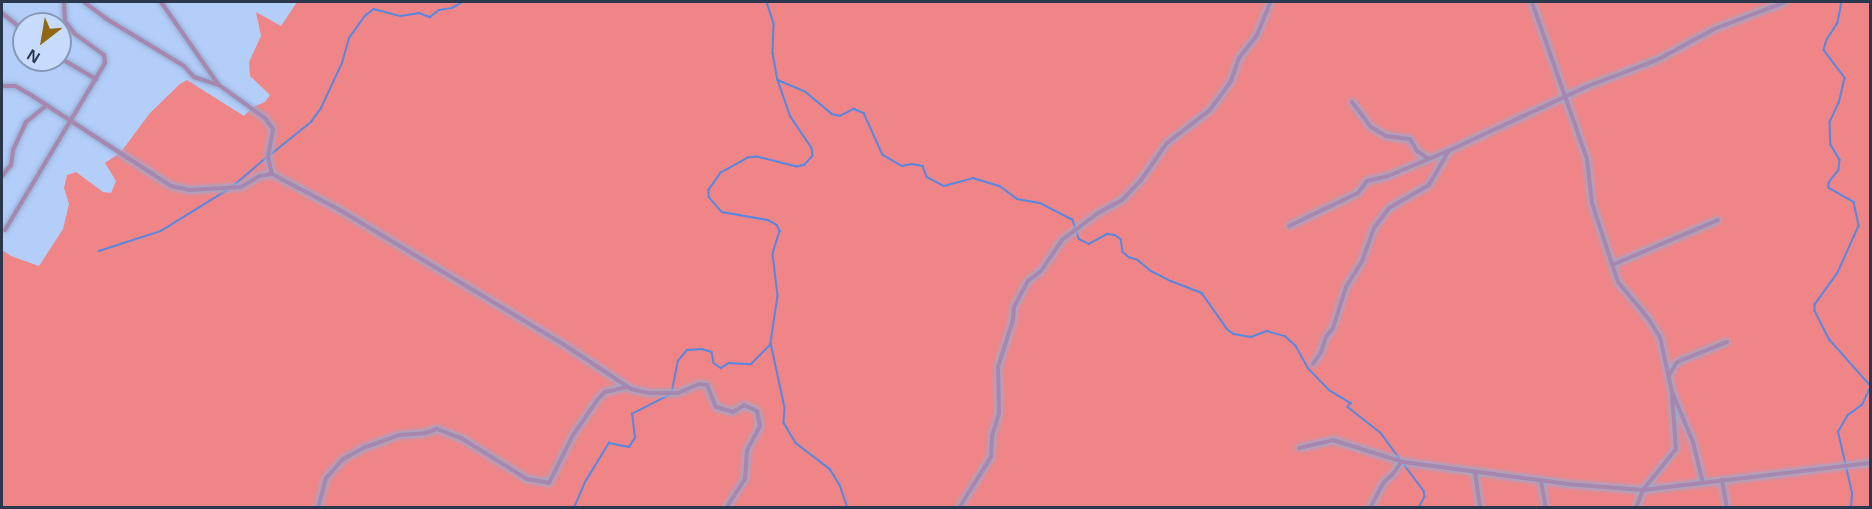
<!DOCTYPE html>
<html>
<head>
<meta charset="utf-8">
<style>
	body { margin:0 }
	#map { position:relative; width:1872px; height:509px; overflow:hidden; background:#b3cef9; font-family:Arial,sans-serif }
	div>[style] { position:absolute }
	.green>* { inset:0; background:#f08587 }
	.stream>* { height:1.5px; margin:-0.75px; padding:0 0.75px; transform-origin:0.75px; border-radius:0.75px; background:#5389e3 }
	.roads { filter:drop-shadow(0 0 2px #95add3) drop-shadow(0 0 2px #95add3) }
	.street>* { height:4px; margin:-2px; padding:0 2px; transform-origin:2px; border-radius:2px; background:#a787ae }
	span { translate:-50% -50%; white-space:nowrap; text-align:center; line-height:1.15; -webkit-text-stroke:6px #c7dbfc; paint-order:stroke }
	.frame { position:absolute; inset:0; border:3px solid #2a374d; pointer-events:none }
	.north { position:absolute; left:12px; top:12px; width:60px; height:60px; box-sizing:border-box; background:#c7dbfc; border:2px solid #8899b6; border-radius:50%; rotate:211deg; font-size:16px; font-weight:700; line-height:24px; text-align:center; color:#2a374d }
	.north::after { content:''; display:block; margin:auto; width:21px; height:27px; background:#916810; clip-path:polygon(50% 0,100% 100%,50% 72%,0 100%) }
</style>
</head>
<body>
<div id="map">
	<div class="green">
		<i style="clip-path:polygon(297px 2px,1870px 2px,1870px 507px,2px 507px,2px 250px,11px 256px,39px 266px,63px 229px,69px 204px,64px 188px,67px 175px,76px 172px,103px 192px,111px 193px,116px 181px,105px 163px,121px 152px,150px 113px,180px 84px,187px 80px,244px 116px,253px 107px,265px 102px,270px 95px,250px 76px,249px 62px,261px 36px,256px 12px,281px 26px)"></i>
	</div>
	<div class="stream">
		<i style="left:767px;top:2px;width:23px;rotate:72deg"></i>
		<i style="left:774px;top:24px;width:29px;rotate:92deg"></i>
		<i style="left:773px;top:53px;width:27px;rotate:80deg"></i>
		<i style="left:778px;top:80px;width:39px;rotate:71deg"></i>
		<i style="left:791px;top:117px;width:37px;rotate:56deg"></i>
		<i style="left:812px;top:148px;width:8px;rotate:83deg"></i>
		<i style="left:813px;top:156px;width:12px;rotate:132deg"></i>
		<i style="left:805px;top:165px;width:8px;rotate:166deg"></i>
		<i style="left:797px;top:167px;width:41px;rotate:-166deg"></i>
		<i style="left:757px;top:157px;width:9px;rotate:174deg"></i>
		<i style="left:748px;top:158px;width:31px;rotate:151deg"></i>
		<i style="left:721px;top:173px;width:21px;rotate:125deg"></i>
		<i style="left:709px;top:190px;width:7px;rotate:90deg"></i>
		<i style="left:709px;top:197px;width:20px;rotate:49deg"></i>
		<i style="left:722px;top:212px;width:47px;rotate:9.9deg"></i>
		<i style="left:768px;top:220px;width:10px;rotate:29deg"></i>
		<i style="left:777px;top:225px;width:7px;rotate:63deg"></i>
		<i style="left:780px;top:231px;width:24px;rotate:107deg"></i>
		<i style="left:773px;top:254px;width:42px;rotate:83.2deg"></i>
		<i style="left:778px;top:296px;width:48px;rotate:98.5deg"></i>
		<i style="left:771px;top:343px;width:66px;rotate:77.8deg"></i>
		<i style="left:785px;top:408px;width:15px;rotate:94deg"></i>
		<i style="left:784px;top:423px;width:23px;rotate:59deg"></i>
		<i style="left:796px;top:443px;width:43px;rotate:37.4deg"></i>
		<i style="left:830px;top:469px;width:19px;rotate:58deg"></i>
		<i style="left:840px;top:485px;width:24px;rotate:71deg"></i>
		<i style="left:1842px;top:2px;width:21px;rotate:101deg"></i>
		<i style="left:1838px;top:23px;width:20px;rotate:123deg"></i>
		<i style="left:1827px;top:40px;width:10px;rotate:107deg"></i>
		<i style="left:1824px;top:50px;width:35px;rotate:53deg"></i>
		<i style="left:1845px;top:78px;width:26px;rotate:103deg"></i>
		<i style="left:1839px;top:103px;width:21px;rotate:115deg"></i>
		<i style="left:1830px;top:122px;width:23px;rotate:88deg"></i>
		<i style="left:1831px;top:145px;width:17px;rotate:59deg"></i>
		<i style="left:1840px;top:160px;width:10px;rotate:96deg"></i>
		<i style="left:1839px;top:170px;width:16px;rotate:128deg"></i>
		<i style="left:1829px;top:183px;width:5px;rotate:90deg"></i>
		<i style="left:1829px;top:188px;width:29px;rotate:29deg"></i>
		<i style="left:1854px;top:202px;width:25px;rotate:78deg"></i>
		<i style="left:1859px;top:226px;width:51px;rotate:114.1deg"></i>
		<i style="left:1838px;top:273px;width:39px;rotate:126deg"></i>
		<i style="left:1815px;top:305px;width:6px;rotate:90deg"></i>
		<i style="left:1815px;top:311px;width:33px;rotate:63deg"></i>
		<i style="left:1830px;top:340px;width:60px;rotate:48.4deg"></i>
		<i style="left:778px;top:80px;width:30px;rotate:23deg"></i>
		<i style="left:806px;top:92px;width:34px;rotate:40deg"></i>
		<i style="left:832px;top:114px;width:8px;rotate:14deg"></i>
		<i style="left:840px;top:116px;width:16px;rotate:-27deg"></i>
		<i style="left:854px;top:109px;width:11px;rotate:22deg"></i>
		<i style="left:864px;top:113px;width:46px;rotate:65.7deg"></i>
		<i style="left:883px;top:155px;width:22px;rotate:30deg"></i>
		<i style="left:902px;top:166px;width:10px;rotate:-11deg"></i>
		<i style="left:912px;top:164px;width:11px;rotate:10deg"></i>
		<i style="left:923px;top:166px;width:12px;rotate:70deg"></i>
		<i style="left:927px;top:177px;width:19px;rotate:28deg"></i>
		<i style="left:944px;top:186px;width:30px;rotate:-15deg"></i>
		<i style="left:973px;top:178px;width:28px;rotate:17deg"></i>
		<i style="left:1000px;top:186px;width:21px;rotate:37deg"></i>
		<i style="left:1017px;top:199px;width:23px;rotate:10deg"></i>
		<i style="left:1040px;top:203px;width:37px;rotate:27deg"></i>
		<i style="left:1073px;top:220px;width:20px;rotate:72deg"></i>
		<i style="left:1079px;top:239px;width:11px;rotate:27deg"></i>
		<i style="left:1089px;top:244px;width:21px;rotate:-29deg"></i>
		<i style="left:1107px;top:234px;width:8px;rotate:7deg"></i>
		<i style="left:1115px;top:235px;width:7px;rotate:34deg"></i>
		<i style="left:1121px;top:239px;width:13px;rotate:81deg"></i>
		<i style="left:1123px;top:252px;width:8px;rotate:40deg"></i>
		<i style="left:1129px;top:257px;width:9px;rotate:18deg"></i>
		<i style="left:1138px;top:260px;width:17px;rotate:40deg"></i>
		<i style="left:1151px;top:271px;width:22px;rotate:27deg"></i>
		<i style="left:1171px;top:281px;width:33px;rotate:21deg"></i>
		<i style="left:1202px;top:293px;width:45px;rotate:54.9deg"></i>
		<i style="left:1228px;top:330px;width:7px;rotate:34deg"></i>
		<i style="left:1234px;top:334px;width:17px;rotate:10deg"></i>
		<i style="left:1251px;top:337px;width:17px;rotate:-21deg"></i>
		<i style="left:1267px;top:331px;width:19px;rotate:16deg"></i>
		<i style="left:1285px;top:336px;width:15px;rotate:42deg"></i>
		<i style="left:1296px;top:346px;width:26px;rotate:61deg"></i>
		<i style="left:1309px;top:369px;width:29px;rotate:46deg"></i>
		<i style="left:1329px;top:390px;width:26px;rotate:31deg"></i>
		<i style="left:1351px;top:403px;width:5px;rotate:127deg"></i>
		<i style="left:1348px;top:407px;width:42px;rotate:38.2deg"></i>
		<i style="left:1381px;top:433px;width:32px;rotate:54deg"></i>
		<i style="left:270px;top:155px;width:53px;rotate:-38.8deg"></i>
		<i style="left:311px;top:122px;width:17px;rotate:-54deg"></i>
		<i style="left:321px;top:108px;width:50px;rotate:-65deg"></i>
		<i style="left:342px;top:63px;width:26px;rotate:-74deg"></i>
		<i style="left:349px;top:38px;width:29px;rotate:-54deg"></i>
		<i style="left:366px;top:15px;width:10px;rotate:-37deg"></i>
		<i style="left:374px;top:9px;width:28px;rotate:15deg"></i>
		<i style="left:401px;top:16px;width:18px;rotate:-9deg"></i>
		<i style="left:419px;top:13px;width:12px;rotate:20deg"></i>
		<i style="left:430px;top:17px;width:11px;rotate:-38deg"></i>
		<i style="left:439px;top:10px;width:13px;rotate:-9deg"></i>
		<i style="left:452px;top:8px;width:13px;rotate:-29deg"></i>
		<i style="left:233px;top:186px;width:43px;rotate:-40.3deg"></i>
		<i style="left:99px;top:251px;width:65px;rotate:-17.9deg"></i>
		<i style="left:161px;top:231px;width:80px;rotate:-31.7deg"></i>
		<i style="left:672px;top:391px;width:31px;rotate:-79deg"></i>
		<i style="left:678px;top:361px;width:14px;rotate:-51deg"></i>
		<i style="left:687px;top:350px;width:15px;rotate:-4deg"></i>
		<i style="left:702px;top:349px;width:10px;rotate:17deg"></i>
		<i style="left:712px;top:352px;width:11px;rotate:80deg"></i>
		<i style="left:714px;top:363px;width:9px;rotate:36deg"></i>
		<i style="left:721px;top:368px;width:9px;rotate:-32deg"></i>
		<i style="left:729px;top:363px;width:22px;rotate:3deg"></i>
		<i style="left:751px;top:364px;width:28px;rotate:-45deg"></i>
		<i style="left:1403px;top:463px;width:35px;rotate:53deg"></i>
		<i style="left:1424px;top:491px;width:6px;rotate:81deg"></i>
		<i style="left:1425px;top:497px;width:13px;rotate:119deg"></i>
		<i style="left:574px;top:508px;width:28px;rotate:-67deg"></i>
		<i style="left:585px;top:482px;width:46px;rotate:-58.4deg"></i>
		<i style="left:609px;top:443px;width:20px;rotate:11deg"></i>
		<i style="left:629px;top:447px;width:11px;rotate:-56deg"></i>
		<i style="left:635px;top:438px;width:24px;rotate:-97deg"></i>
		<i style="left:632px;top:414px;width:42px;rotate:-27.2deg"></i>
		<i style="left:1851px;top:508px;width:15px;rotate:-86deg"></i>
		<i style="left:1852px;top:493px;width:63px;rotate:-102.9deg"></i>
		<i style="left:1838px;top:432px;width:20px;rotate:-60deg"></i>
		<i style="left:1848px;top:415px;width:17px;rotate:-36deg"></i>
		<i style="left:1862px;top:405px;width:19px;rotate:-65deg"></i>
	</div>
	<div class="roads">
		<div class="street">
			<i style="left:84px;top:2px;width:26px;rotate:37deg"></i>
			<i style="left:105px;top:18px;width:92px;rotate:31.3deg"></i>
			<i style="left:184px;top:66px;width:15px;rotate:48deg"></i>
			<i style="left:194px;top:77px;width:26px;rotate:18deg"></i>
			<i style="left:219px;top:85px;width:57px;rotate:35.7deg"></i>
			<i style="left:265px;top:118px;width:14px;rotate:54deg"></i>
			<i style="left:273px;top:129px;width:28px;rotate:100deg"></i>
			<i style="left:268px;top:157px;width:17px;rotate:77deg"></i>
			<i style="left:272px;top:174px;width:77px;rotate:27.9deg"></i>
			<i style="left:340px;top:210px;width:260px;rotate:31deg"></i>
			<i style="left:563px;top:344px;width:82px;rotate:33.5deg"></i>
			<i style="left:631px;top:389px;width:17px;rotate:13deg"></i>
			<i style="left:648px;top:393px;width:30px"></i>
			<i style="left:678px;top:393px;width:23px;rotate:-23deg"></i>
			<i style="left:699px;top:384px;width:8px;rotate:7deg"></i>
			<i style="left:707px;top:385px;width:24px;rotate:68deg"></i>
			<i style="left:716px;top:407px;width:18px;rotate:16deg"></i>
			<i style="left:733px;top:412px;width:13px;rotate:-32deg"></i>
			<i style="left:744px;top:405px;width:14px;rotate:25deg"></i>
			<i style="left:757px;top:411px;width:15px;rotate:79deg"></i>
			<i style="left:760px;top:426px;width:27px;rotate:118deg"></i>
			<i style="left:747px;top:450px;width:29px;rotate:94deg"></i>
			<i style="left:745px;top:479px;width:35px;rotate:123deg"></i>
			<i style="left:161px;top:2px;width:100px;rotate:55.2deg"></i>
			<i style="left:1532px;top:2px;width:166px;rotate:70.7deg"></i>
			<i style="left:1587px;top:159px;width:44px;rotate:83.5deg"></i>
			<i style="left:1592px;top:203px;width:83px;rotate:71.8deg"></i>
			<i style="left:1618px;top:282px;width:47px;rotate:50.2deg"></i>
			<i style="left:1648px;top:318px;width:22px;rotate:58deg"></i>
			<i style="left:1660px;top:337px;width:56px;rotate:77.7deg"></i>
			<i style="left:1672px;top:392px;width:54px;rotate:67.2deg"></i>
			<i style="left:1693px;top:442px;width:42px;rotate:76.3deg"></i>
			<i style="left:2px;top:13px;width:28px;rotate:39deg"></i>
			<i style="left:60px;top:58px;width:42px;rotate:30.3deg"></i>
			<i style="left:2px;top:86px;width:13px"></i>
			<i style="left:15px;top:86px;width:18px;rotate:29deg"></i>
			<i style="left:31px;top:95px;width:167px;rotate:33deg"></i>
			<i style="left:171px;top:186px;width:19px;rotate:12deg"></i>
			<i style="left:190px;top:190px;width:51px;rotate:-3.4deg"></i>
			<i style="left:241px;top:187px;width:21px;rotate:-31deg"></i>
			<i style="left:259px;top:176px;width:13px;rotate:-9deg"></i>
			<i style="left:1352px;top:102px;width:31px;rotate:53deg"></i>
			<i style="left:1371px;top:127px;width:17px;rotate:31deg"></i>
			<i style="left:1386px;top:136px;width:24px;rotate:7deg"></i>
			<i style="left:1410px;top:139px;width:14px;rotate:60deg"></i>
			<i style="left:1417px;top:151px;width:14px;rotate:34deg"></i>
			<i style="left:2px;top:176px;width:14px;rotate:-51deg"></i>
			<i style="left:11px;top:165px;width:15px;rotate:-82deg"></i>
			<i style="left:13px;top:150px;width:31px;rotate:-65deg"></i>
			<i style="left:26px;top:122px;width:27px;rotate:-39deg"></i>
			<i style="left:1289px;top:226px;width:76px;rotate:-25.6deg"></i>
			<i style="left:1358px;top:193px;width:15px;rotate:-53deg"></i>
			<i style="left:1367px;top:181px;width:22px;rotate:-13deg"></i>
			<i style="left:1388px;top:176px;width:65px;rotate:-22.6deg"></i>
			<i style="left:1448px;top:151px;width:154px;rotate:-24.9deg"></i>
			<i style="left:1588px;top:86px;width:74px;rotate:-20.6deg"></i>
			<i style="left:1657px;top:60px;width:65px;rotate:-28.5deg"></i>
			<i style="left:1714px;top:29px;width:76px;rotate:-20.8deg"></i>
			<i style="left:5px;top:230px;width:195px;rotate:-59.1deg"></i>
			<i style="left:105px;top:63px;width:8px;rotate:-97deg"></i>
			<i style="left:104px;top:55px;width:36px;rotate:-144deg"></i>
			<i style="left:75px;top:34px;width:16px;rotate:-128deg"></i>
			<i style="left:65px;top:21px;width:19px;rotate:-93deg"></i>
			<i style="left:1612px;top:265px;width:115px;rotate:-23deg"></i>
			<i style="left:1313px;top:364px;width:14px;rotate:-56deg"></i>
			<i style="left:1321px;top:352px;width:16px;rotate:-72deg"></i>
			<i style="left:1326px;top:337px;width:11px;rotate:-52deg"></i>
			<i style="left:1333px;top:328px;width:43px;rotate:-72.4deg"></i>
			<i style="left:1346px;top:287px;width:31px;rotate:-58deg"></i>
			<i style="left:1362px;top:261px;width:35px;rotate:-70deg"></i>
			<i style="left:1374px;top:228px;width:25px;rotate:-53deg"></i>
			<i style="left:1389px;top:208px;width:46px;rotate:-29.9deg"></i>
			<i style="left:1429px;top:185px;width:38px;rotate:-60deg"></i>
			<i style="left:1669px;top:375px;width:15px;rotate:-58deg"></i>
			<i style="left:1677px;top:362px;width:54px;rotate:-21.8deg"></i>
			<i style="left:1299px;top:448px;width:35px;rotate:-13deg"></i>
			<i style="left:1333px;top:440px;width:73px;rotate:17.4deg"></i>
			<i style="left:1403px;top:462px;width:165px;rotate:7.6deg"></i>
			<i style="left:1567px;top:484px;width:76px;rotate:4.5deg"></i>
			<i style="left:1643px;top:490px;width:53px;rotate:-51.2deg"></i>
			<i style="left:1676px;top:449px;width:54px;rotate:-94.2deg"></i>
			<i style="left:1475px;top:472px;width:36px;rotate:82deg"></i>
			<i style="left:1722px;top:480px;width:28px;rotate:80deg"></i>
			<i style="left:1541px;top:481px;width:27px;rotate:80deg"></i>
			<i style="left:318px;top:508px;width:31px;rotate:-75deg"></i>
			<i style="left:326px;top:478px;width:25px;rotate:-48deg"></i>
			<i style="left:343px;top:459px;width:26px;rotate:-28deg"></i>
			<i style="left:366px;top:447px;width:35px;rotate:-20deg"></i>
			<i style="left:399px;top:435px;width:26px;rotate:-4deg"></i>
			<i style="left:425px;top:433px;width:13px;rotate:-18deg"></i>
			<i style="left:437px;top:429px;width:26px;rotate:21deg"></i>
			<i style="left:461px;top:438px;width:78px;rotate:31.8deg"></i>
			<i style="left:527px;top:479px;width:22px;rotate:10deg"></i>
			<i style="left:549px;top:483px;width:54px;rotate:-63.4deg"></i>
			<i style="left:573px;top:435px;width:44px;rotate:-55.2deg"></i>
			<i style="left:598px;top:399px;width:10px;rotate:-45deg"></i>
			<i style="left:605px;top:392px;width:23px;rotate:-13deg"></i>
			<i style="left:959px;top:508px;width:60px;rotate:-57.9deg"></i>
			<i style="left:991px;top:457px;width:21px;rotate:-87deg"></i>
			<i style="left:992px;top:436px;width:24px;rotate:-73deg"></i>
			<i style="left:999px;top:413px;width:46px;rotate:-91.2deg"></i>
			<i style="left:998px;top:367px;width:49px;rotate:-72.3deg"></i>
			<i style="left:1013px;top:320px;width:13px;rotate:-86deg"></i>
			<i style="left:1014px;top:307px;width:30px;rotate:-62deg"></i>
			<i style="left:1028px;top:281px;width:16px;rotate:-38deg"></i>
			<i style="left:1041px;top:271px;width:37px;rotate:-56deg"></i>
			<i style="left:1062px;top:240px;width:45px;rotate:-36.9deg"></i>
			<i style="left:1098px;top:213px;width:27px;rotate:-28deg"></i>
			<i style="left:1122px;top:200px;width:28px;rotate:-46deg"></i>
			<i style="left:1141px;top:180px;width:45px;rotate:-54.9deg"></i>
			<i style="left:1167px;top:143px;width:54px;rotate:-37.5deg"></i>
			<i style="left:1210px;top:110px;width:36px;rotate:-54deg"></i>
			<i style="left:1231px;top:81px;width:24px;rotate:-71deg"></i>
			<i style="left:1239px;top:58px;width:29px;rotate:-52deg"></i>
			<i style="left:1257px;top:35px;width:35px;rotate:-68deg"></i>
			<i style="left:1370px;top:508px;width:30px;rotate:-62deg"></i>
			<i style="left:1384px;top:482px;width:12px;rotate:-42deg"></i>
			<i style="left:1393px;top:474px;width:14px;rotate:-56deg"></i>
			<i style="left:1636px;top:508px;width:19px;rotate:-69deg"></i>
			<i style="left:1643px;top:490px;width:229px;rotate:-6.8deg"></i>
		</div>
	</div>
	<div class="frame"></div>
	<div class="north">N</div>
</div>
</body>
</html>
